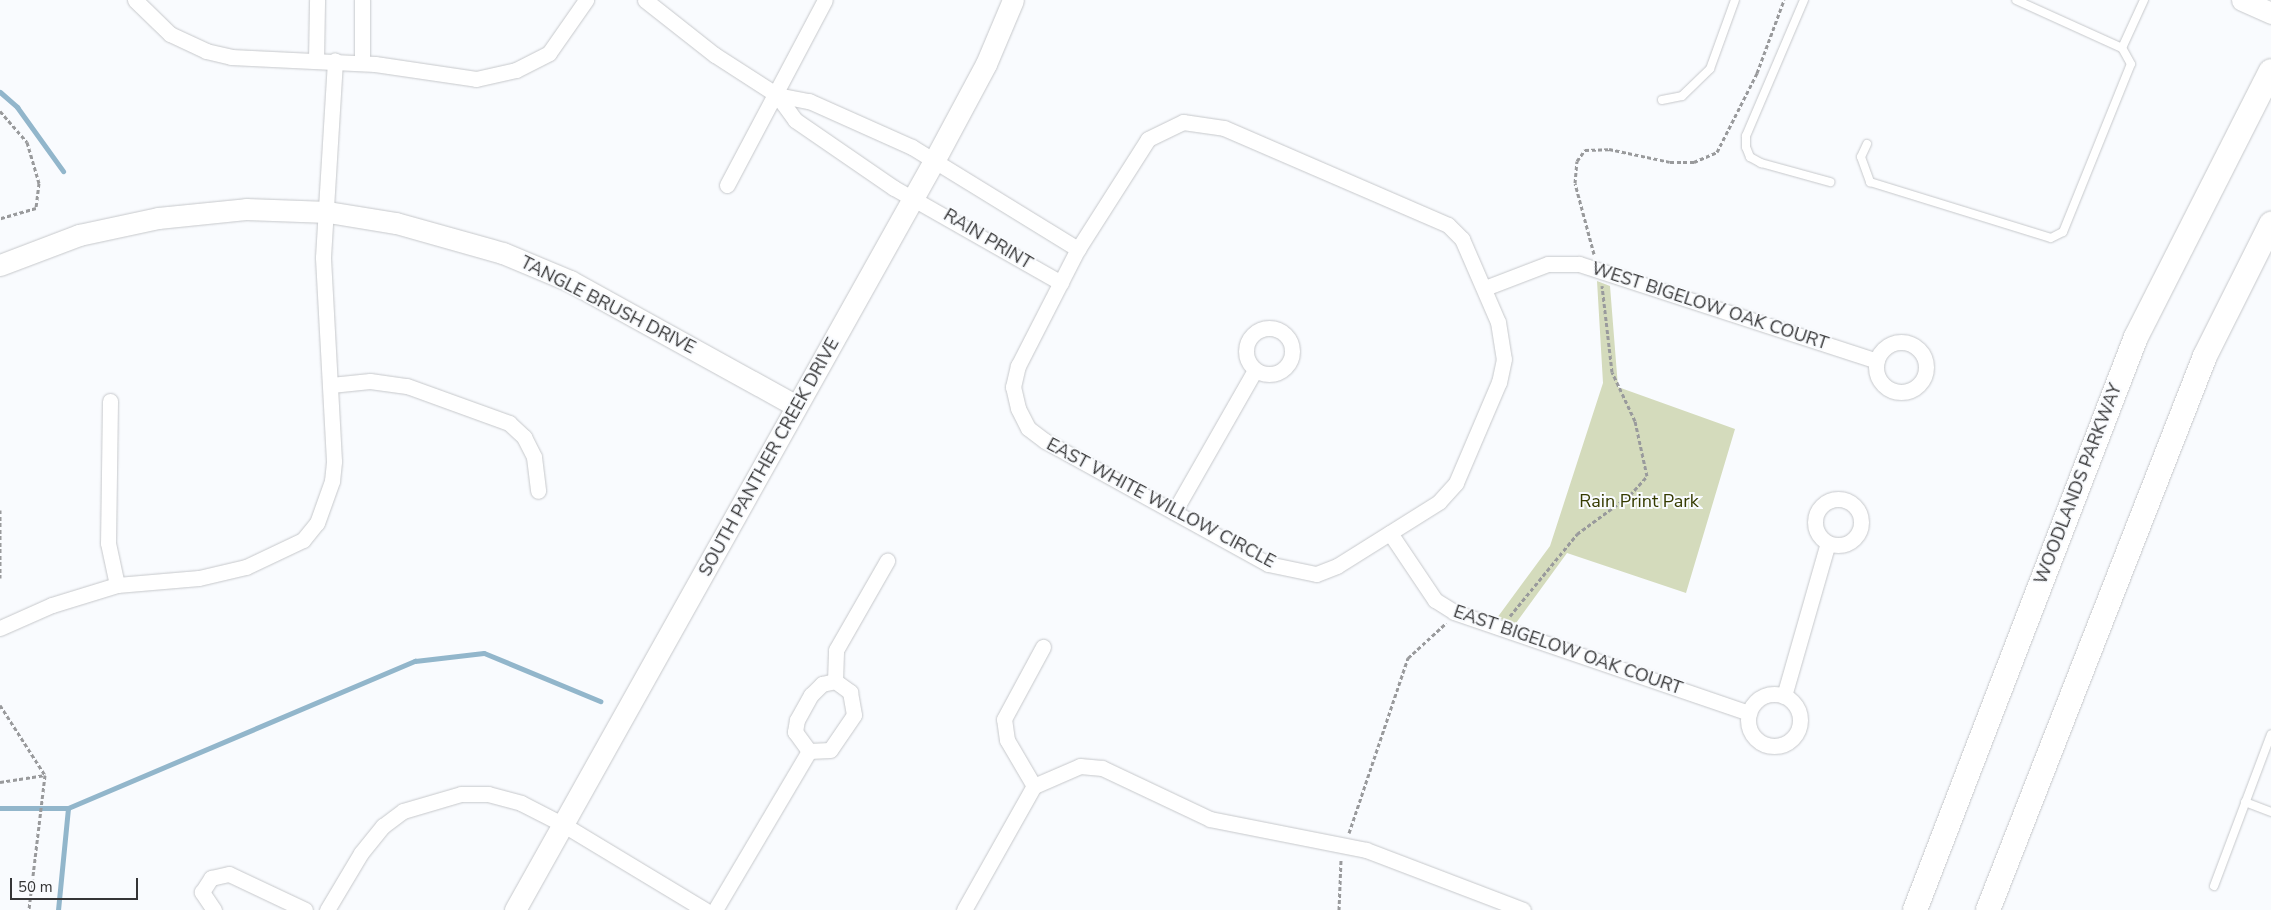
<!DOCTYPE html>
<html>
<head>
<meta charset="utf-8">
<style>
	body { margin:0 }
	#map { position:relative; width:2271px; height:910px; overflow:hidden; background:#f9fbfe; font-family:"Nunito Sans",sans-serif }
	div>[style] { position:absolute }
	.green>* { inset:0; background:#d4dbbc }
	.stream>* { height:5px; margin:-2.5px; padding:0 2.5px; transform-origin:2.5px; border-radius:2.5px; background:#92b6cb }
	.path>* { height:3px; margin-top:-1.5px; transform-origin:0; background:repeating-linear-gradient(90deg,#999a9c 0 4px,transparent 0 6.5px) }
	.roads { filter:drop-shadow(0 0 1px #c6c8cb) drop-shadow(0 0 1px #c6c8cb) }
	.lane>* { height:8px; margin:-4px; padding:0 4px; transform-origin:4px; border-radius:4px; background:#fff }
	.street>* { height:15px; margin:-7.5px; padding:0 7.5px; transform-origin:7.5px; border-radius:7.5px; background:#fff }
	.street>.ring { margin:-7.5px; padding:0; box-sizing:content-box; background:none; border:15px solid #fff; border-radius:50% }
	.secondary>* { height:21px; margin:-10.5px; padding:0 10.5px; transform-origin:10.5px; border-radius:10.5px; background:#fff }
	.primary>* { height:24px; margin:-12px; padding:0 12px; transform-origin:12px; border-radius:12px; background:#fff }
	span { translate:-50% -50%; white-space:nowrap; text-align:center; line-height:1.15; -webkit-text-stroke:4px #f9fbfe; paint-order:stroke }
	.street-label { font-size:18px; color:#353536 }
	.park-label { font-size:18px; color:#353b00 }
	.scale { position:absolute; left:10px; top:878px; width:128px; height:22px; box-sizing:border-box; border:2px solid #353536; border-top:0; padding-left:6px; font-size:15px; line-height:18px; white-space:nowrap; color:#353536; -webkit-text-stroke:4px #f9fbfe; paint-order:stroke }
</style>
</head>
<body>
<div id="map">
	<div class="green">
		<i style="clip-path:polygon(1597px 281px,1610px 286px,1618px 387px,1735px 429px,1686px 593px,1567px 553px,1516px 623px,1497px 618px,1550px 546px,1603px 383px)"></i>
	</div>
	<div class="stream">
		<i style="left:0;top:92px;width:23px;rotate:41deg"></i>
		<i style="left:17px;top:107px;width:79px;rotate:54.3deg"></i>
		<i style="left:0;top:808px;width:68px"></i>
		<i style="left:58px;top:910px;width:102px;rotate:-84.4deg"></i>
		<i style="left:68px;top:808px;width:377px;rotate:-23deg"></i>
		<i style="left:415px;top:661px;width:69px;rotate:-6.6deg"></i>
		<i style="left:484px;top:653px;width:126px;rotate:22.5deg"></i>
	</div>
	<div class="path">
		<i style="left:0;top:111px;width:41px;rotate:48.9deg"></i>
		<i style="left:27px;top:142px;width:43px;rotate:73.7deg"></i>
		<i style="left:39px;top:183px;width:25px;rotate:97deg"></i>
		<i style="left:36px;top:208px;width:37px;rotate:164deg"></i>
		<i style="left:1594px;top:254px;width:73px;rotate:-105deg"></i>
		<i style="left:1575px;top:183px;width:22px;rotate:-85deg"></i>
		<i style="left:1577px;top:161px;width:14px;rotate:-54deg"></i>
		<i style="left:1585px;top:150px;width:24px;rotate:-2deg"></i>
		<i style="left:1609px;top:149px;width:62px;rotate:12deg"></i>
		<i style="left:1670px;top:162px;width:24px"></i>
		<i style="left:1694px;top:162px;width:25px;rotate:-23deg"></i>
		<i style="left:1717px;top:152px;width:89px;rotate:-63.1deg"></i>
		<i style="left:1757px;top:73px;width:78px;rotate:-69.7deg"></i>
		<i style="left:0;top:510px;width:68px;rotate:90deg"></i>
		<i style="left:1510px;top:616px;width:106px;rotate:-50.7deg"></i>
		<i style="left:1577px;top:534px;width:66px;rotate:-36.3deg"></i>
		<i style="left:1630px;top:495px;width:25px;rotate:-48deg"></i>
		<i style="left:1647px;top:476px;width:56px;rotate:-102.3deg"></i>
		<i style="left:1635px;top:421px;width:54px;rotate:-115.1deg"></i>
		<i style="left:1612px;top:372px;width:87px;rotate:-96.6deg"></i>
		<i style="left:0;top:705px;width:83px;rotate:57.3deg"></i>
		<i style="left:45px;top:775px;width:136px;rotate:96.8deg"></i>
		<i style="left:0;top:782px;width:46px;rotate:-8.8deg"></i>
		<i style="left:1349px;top:833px;width:185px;rotate:-71.4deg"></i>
		<i style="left:1408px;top:658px;width:52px;rotate:-42.6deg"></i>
		<i style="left:1339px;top:910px;width:50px;rotate:-87.7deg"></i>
	</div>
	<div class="roads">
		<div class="lane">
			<i style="left:1804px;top:0;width:148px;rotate:113.1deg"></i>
			<i style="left:1746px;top:136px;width:11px;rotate:90deg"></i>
			<i style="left:1746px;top:147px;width:11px;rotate:68deg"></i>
			<i style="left:1750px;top:157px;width:13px;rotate:29deg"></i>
			<i style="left:1761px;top:163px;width:72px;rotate:15.4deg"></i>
			<i style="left:2122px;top:48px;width:53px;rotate:-65.4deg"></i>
			<i style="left:1662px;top:100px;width:20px;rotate:-11deg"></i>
			<i style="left:1682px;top:96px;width:39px;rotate:-44deg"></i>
			<i style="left:1710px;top:69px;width:73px;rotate:-70.1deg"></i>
			<i style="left:1867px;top:144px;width:14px;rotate:115deg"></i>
			<i style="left:1861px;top:157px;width:27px;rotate:70deg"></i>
			<i style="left:1870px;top:182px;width:189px;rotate:17.2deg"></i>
			<i style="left:2051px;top:238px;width:13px;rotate:-27deg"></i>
			<i style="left:2063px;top:232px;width:181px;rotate:-68deg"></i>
			<i style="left:2131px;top:64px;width:18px;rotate:-119deg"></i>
			<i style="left:2122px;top:48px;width:116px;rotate:-155.6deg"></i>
			<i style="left:2245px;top:802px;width:28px;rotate:21deg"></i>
			<i style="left:2214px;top:886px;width:162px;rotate:-69.4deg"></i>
		</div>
		<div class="street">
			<i style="left:135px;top:0;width:49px;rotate:44.2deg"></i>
			<i style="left:170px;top:34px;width:40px;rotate:25deg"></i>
			<i style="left:206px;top:51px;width:26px;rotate:13deg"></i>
			<i style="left:231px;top:57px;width:144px;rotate:2.8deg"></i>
			<i style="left:375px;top:64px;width:102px;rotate:8.4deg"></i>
			<i style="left:476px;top:79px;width:41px;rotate:-12.7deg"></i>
			<i style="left:516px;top:70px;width:37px;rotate:-27deg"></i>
			<i style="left:549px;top:53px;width:65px;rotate:-55.1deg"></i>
			<i style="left:645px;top:0;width:89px;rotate:38.2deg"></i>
			<i style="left:715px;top:55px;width:74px;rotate:32.8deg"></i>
			<i style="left:777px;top:95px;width:33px;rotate:11deg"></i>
			<i style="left:809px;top:101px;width:113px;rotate:24.1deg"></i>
			<i style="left:912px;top:147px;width:195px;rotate:31.6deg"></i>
			<i style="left:316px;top:60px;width:60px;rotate:-89deg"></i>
			<i style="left:362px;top:63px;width:63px;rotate:-90deg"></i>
			<i style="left:777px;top:95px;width:31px;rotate:54deg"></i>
			<i style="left:795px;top:120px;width:120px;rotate:34.5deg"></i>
			<i style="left:894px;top:188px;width:192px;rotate:29.6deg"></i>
			<i style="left:1183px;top:122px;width:41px;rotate:8.3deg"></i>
			<i style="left:1224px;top:128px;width:244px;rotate:23.4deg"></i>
			<i style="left:1448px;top:225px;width:20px;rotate:45deg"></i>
			<i style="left:1462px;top:239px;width:90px;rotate:66.6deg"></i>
			<i style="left:1498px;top:322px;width:37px;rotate:81deg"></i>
			<i style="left:1504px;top:359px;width:24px;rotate:102deg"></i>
			<i style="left:1499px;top:382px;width:110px;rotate:113.1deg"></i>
			<i style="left:1456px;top:483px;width:25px;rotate:132deg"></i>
			<i style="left:1439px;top:502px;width:120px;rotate:147.9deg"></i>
			<i style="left:1337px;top:566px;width:22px;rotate:159deg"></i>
			<i style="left:1316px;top:574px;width:49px;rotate:-168.2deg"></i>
			<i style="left:1268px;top:564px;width:255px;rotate:-151.1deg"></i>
			<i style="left:1045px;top:441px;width:21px;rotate:-143deg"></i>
			<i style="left:1028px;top:428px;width:22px;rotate:-117deg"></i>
			<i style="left:1018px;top:408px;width:22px;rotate:-103deg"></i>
			<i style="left:1013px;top:387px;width:22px;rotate:-77deg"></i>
			<i style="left:1018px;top:366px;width:131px;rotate:-62.9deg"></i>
			<i style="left:1078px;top:249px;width:130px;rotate:-57.5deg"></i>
			<i style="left:1148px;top:139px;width:39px;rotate:-26deg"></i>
			<i style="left:727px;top:185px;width:209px;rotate:-62.1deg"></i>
			<i style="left:1485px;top:288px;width:67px;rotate:-20.9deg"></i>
			<i style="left:1548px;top:264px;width:31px"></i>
			<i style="left:1579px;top:264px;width:313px;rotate:18deg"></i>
			<i class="ring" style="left:1246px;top:328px;width:31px;height:31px"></i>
			<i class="ring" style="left:1876px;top:342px;width:35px;height:35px"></i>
			<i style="left:331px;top:385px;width:39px;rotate:-6deg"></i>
			<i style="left:370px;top:381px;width:37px;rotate:8deg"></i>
			<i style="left:407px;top:386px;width:109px;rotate:19.9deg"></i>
			<i style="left:509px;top:423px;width:21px;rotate:43deg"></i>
			<i style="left:524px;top:437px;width:22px;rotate:63deg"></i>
			<i style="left:534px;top:457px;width:34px;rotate:83deg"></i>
			<i style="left:110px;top:401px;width:142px;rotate:90.8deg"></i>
			<i style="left:108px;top:543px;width:43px;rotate:77.9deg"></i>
			<i class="ring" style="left:1815px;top:499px;width:31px;height:31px"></i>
			<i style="left:1174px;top:512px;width:163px;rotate:-60.3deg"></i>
			<i style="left:1390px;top:533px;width:81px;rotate:56.1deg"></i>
			<i style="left:1435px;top:600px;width:22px;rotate:32deg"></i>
			<i style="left:1454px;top:612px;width:312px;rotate:18.9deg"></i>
			<i style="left:0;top:628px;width:57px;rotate:-23.9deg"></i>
			<i style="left:52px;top:605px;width:68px;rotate:-17.1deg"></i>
			<i style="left:117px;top:585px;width:82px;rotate:-4.9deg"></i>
			<i style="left:199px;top:578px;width:48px;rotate:-13.2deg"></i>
			<i style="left:246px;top:567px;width:63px;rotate:-25.3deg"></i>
			<i style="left:303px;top:540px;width:22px;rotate:-51deg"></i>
			<i style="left:317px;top:523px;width:45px;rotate:-70.3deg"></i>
			<i style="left:332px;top:481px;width:20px;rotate:-84deg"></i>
			<i style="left:334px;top:461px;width:204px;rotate:-93.1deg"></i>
			<i style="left:323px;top:257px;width:197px;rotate:-86.5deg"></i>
			<i style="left:835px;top:681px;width:19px;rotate:36deg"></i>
			<i style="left:850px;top:692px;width:23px;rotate:80deg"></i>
			<i style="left:854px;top:715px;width:42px;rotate:124.4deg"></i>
			<i style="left:830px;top:750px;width:21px;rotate:177deg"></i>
			<i style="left:809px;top:751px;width:24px;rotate:-126deg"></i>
			<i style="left:795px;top:732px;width:12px;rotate:-81deg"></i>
			<i style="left:797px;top:720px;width:29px;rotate:-61deg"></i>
			<i style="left:811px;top:695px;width:16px;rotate:-45deg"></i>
			<i style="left:822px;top:684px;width:13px;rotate:-13deg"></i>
			<i style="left:835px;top:681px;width:31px;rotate:-88deg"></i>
			<i style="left:836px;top:650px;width:103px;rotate:-60.2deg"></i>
			<i class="ring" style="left:1748px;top:694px;width:37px;height:37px"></i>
			<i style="left:1784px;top:696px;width:159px;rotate:-74deg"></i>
			<i style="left:1034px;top:786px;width:53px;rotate:-120.4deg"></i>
			<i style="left:1007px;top:740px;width:21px;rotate:-98deg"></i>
			<i style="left:1004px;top:719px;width:82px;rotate:-61.6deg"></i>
			<i style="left:214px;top:910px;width:22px;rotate:-124deg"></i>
			<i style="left:202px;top:892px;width:17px;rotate:-57deg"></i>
			<i style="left:211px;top:878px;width:18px;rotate:-13deg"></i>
			<i style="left:229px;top:874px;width:84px;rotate:25.3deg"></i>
			<i style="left:327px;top:910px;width:66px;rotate:-59.2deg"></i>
			<i style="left:361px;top:853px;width:35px;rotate:-51deg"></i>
			<i style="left:383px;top:826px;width:25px;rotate:-37deg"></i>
			<i style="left:403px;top:811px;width:60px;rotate:-16.3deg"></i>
			<i style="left:461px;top:794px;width:27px"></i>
			<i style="left:488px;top:794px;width:34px;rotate:15deg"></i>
			<i style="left:521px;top:803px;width:48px;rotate:27.1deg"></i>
			<i style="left:564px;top:825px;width:165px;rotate:31.1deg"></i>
			<i style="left:715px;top:910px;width:185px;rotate:-59.4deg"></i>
			<i style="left:964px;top:910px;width:142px;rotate:-60.6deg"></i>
			<i style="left:1034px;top:786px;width:50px;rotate:-23.5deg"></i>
			<i style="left:1080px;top:766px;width:22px;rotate:5deg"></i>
			<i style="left:1102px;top:768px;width:119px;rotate:25.3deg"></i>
			<i style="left:1210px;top:819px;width:159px;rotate:11.2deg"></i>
			<i style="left:1366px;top:850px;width:168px;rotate:20.9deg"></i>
		</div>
		<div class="secondary">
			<i style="left:2242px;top:0;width:32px;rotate:24deg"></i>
			<i style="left:0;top:265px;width:85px;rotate:-20.8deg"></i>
			<i style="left:79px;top:235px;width:81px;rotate:-12.1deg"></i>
			<i style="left:158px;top:218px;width:88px;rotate:-5.8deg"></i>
			<i style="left:246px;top:209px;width:82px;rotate:2.1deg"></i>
			<i style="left:328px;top:212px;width:69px;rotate:9.2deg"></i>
			<i style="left:396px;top:223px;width:111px;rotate:15.7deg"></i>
			<i style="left:503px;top:253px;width:73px;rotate:22.7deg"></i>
			<i style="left:570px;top:281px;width:258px;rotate:28.9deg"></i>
			<i style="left:515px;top:910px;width:858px;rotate:-60.78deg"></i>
			<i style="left:934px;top:161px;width:110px;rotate:-61.8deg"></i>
			<i style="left:986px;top:64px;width:69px;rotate:-67.1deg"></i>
		</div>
		<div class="primary">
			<i style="left:1915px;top:910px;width:614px;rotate:-68.91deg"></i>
			<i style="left:2136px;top:337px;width:298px;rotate:-63.1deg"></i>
			<i style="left:1988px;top:910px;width:595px;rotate:-68.61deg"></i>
			<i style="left:2205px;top:356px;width:148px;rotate:-63.4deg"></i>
		</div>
	</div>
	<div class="street-label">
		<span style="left:988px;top:239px;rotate:31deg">RAIN PRINT</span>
		<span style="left:608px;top:305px;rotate:27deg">TANGLE BRUSH DRIVE</span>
		<span style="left:1710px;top:306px;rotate:18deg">WEST BIGELOW OAK COURT</span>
		<span style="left:769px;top:457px;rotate:-61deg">SOUTH PANTHER CREEK DRIVE</span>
		<span style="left:2078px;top:484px;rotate:-69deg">WOODLANDS PARKWAY</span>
		<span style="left:1161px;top:503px;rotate:28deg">EAST WHITE WILLOW CIRCLE</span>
		<span style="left:1568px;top:650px;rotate:19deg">EAST BIGELOW OAK COURT</span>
	</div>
	<div class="park-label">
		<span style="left:1639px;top:501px">Rain Print Park</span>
	</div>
	<div class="scale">50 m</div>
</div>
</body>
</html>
